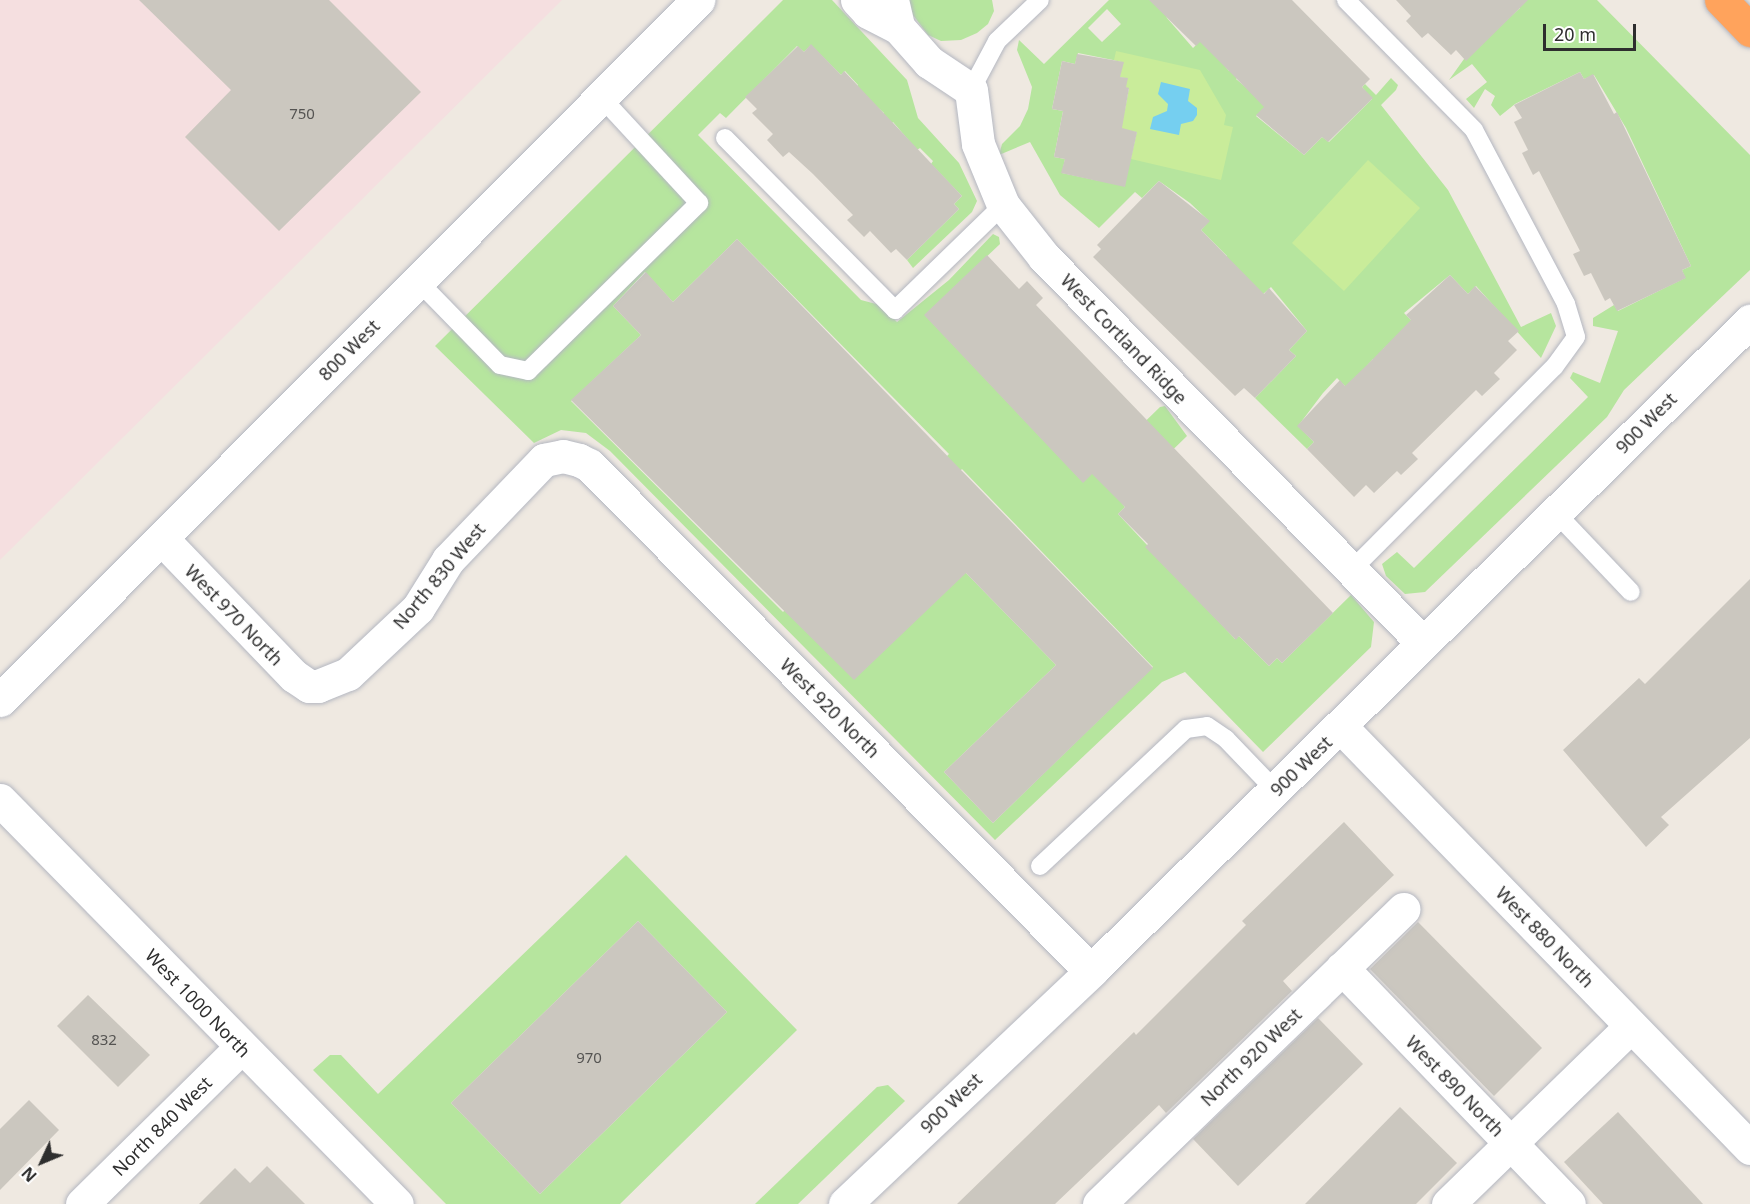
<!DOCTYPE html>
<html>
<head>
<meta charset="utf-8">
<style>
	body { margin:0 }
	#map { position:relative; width:1750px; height:1204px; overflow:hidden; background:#efe9e1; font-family:"Noto Sans",sans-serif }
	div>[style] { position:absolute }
	.medical>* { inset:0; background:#f5dfe0 }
	.green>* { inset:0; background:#b6e59e }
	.pitch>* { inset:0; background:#c9ec9a }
	.water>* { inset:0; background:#75cff0 }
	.building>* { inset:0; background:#cbc7bf }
	.roads { filter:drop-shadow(0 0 2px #b4b7c1) drop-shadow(0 0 2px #b4b7c1) }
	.lane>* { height:18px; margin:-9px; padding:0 9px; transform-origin:9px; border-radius:9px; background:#fff }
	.street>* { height:33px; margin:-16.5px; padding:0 16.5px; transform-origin:16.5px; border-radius:16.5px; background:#fff }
	.secondary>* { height:33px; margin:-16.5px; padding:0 16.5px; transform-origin:16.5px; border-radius:16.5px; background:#fff }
	.highway>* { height:33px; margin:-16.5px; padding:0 16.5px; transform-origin:16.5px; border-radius:16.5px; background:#ffa35c }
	span { translate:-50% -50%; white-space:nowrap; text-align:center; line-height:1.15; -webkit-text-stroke:5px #fff; paint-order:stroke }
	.number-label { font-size:15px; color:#555452 }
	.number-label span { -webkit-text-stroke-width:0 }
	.street-label { font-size:18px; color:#2e2e2e }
	.north { position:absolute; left:12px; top:1132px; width:60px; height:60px; -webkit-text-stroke:4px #fff; paint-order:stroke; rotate:226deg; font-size:16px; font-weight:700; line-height:24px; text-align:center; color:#2e2e2e }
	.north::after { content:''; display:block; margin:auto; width:21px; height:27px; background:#2e2e2e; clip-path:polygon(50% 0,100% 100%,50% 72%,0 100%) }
	.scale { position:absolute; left:1543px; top:24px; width:93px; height:27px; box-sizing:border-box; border:3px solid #2e2e2e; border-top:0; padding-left:8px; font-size:18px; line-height:21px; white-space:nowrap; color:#2e2e2e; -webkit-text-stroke:4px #fff; paint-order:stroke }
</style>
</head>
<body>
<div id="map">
	<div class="medical">
		<i style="clip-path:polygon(0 0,562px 0,0 560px)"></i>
	</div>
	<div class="green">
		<i style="clip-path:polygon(evenodd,783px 0,832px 0,907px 80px,918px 118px,959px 163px,977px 201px,972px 212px,913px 268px,907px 260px,959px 209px,954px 204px,962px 196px,931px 164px,933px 161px,920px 148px,917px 150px,893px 122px,880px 134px,884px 113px,856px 88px,858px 85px,845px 71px,841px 75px,811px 45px,804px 52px,797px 46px,726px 118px,720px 113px,698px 135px,861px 300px,880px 305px,897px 322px,949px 280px,993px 234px,999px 237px,1000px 244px,925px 315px,1083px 482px,1160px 407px,1165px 406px,1187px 436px,1120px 501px,1125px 507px,1118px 514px,1235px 639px,1239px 636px,1269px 666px,1277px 658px,1282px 663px,1351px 595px,1374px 622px,1371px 647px,1263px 752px,1185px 672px,1162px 682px,995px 840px,610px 451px,586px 433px,561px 430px,534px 443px,435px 346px,783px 0,737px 239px,949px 454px,925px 478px,937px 496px,962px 469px,1153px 667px,993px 823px,944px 772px,1056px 665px,966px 573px,913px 486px,783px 612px,571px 401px,641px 335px,613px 306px,645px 272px,673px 302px,737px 239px)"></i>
		<i style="clip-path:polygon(909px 0,992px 0,994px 11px,988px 24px,977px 33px,961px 40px,941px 41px,928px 35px,913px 15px)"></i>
		<i style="clip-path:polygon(evenodd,1109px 0,1159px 0,1167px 18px,1193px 48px,1202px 39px,1229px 71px,1251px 63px,1236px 79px,1267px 105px,1256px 116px,1304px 155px,1322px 137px,1329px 142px,1372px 99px,1362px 87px,1365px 84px,1376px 95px,1391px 78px,1398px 85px,1396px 90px,1381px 105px,1448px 190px,1521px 327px,1551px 313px,1556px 326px,1541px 358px,1476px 286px,1468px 294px,1450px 275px,1404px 313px,1414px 323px,1383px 349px,1390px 375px,1373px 359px,1347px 388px,1337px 378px,1323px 393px,1298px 426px,1314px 442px,1307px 449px,1255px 398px,1296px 356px,1289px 350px,1307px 331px,1271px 287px,1261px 296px,1210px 274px,1227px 256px,1201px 230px,1209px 221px,1190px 203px,1159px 181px,1142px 198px,1135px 192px,1099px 228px,1060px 195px,1030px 142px,999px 155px,1002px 144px,1020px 126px,1028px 109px,1032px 87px,1017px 50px,1019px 40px,1044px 64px,1109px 0,1107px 9px,1121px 24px,1102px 42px,1088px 28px,1107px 9px,1109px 0,1078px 53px,1123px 62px,1120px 77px,1127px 78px,1126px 87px,1129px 89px,1125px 111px,1114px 127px,1137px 132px,1131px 159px,1124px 157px,1100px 181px,1062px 173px,1065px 159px,1054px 157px,1063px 111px,1052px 109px,1062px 61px,1075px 64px,1078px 53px)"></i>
		<i style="clip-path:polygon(1516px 0,1597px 0,1750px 155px,1750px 270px,1624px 390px,1607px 417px,1425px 592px,1405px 594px,1386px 576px,1382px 564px,1397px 552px,1414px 568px,1588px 397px,1570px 378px,1573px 372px,1600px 383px,1618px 331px,1593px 326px,1593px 318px,1614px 305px,1618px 311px,1685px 278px,1682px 270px,1691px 266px,1626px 128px,1594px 75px,1584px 79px,1580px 72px,1515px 104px,1500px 116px,1491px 105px,1495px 96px,1485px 89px,1474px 108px,1466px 99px,1487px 82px,1472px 64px,1449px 80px,1464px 59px,1520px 8px)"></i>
		<i style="clip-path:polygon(evenodd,626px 855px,797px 1030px,620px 1204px,446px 1204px,313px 1070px,330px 1055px,341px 1055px,378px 1094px,626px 855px,638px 921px,727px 1012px,540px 1194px,451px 1103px,638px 921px)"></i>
		<i style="clip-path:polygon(888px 1085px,905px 1101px,798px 1204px,755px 1204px,877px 1087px)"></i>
	</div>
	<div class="pitch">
		<i style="clip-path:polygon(1116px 51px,1200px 70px,1226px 115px,1224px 125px,1233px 127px,1221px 180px,1131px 159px,1137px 132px,1114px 127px,1125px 111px,1129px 89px,1126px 87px,1127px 78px,1120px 77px,1123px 62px,1114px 60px)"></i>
		<i style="clip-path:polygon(1368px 160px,1420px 208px,1344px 291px,1292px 243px)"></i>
	</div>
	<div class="water">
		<i style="clip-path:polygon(1161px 82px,1190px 89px,1188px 101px,1197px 108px,1197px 115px,1193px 121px,1181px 124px,1179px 135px,1150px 129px,1153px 117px,1167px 111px,1168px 104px,1158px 94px)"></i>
	</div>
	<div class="building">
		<i style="clip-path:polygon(139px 0,329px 0,421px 92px,279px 231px,185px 137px,231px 90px)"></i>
		<i style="clip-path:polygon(1149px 0,1292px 0,1370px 79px,1362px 87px,1373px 98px,1328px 142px,1322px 137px,1304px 155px,1256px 115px,1264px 107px,1236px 78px,1200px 42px,1196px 46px)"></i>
		<i style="clip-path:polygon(1396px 0,1528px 0,1466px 61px,1456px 50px,1451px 55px,1428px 33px,1422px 38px,1406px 21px,1411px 16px)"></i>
		<i style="clip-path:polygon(811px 44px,841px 75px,844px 71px,962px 196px,954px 204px,959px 209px,907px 260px,896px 249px,891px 253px,870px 231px,864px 237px,847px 220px,853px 215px,813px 174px,789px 152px,783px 157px,767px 140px,773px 134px,752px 113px,757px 109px,745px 97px,798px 46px,804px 52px)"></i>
		<i style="clip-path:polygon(1077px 54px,1124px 62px,1120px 77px,1128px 78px,1126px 87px,1129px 88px,1122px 128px,1137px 132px,1125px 187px,1061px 173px,1065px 159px,1054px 157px,1063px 111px,1052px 109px,1062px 61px,1075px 64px)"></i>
		<i style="clip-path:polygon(1580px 72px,1584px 79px,1593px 74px,1614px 114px,1617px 112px,1691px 266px,1682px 270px,1686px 278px,1617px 311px,1610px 298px,1605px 301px,1591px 273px,1584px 276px,1573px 254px,1580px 251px,1539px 171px,1533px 175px,1522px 153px,1528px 150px,1514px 122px,1522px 118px,1514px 105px)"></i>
		<i style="clip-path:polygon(1159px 181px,1210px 221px,1201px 230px,1264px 294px,1269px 288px,1307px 331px,1289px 350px,1296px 356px,1255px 398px,1244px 388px,1235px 396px,1093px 257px,1101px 249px,1097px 245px)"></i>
		<i style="clip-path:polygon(737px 239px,1153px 668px,993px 823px,944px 772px,1056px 665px,966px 573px,854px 680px,571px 400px,641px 335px,613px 306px,646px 272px,673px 302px)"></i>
		<i style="clip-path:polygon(987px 255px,1019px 289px,1027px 281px,1043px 298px,1036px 305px,1333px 613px,1282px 663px,1277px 658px,1269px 666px,1239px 636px,1236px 640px,1145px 547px,1148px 544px,1118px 514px,1125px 507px,1092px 474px,1083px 483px,924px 315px)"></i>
		<i style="clip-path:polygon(1450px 275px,1468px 294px,1475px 286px,1519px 331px,1508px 341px,1517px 350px,1494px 373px,1500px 379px,1482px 396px,1476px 390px,1412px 453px,1418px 459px,1401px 475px,1397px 471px,1374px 493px,1366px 485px,1354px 497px,1307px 449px,1314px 442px,1297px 426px,1340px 380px,1345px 386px,1367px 365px,1411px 320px,1406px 315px)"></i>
		<i style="clip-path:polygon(1750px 579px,1750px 738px,1661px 817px,1669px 825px,1646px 847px,1563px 750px,1639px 678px,1645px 684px)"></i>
		<i style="clip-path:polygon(1344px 822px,1394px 875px,1283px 981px,1292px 991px,1166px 1113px,1159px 1105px,1055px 1204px,957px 1204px,1134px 1032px,1136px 1035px,1246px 925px,1242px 921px)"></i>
		<i style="clip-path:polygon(638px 921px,727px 1012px,540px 1194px,451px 1103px)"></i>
		<i style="clip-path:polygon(1418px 922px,1542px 1048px,1494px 1096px,1370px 969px)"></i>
		<i style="clip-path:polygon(88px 995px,150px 1055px,118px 1087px,57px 1026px)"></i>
		<i style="clip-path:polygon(1318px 1018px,1363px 1064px,1238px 1186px,1193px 1139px)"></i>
		<i style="clip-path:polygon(29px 1100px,59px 1130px,0 1190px,0 1129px)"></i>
		<i style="clip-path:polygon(1400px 1107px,1457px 1163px,1416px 1204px,1305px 1204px)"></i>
		<i style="clip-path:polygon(1618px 1112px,1703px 1204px,1603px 1204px,1564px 1162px)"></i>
		<i style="clip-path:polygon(267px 1166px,305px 1204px,199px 1204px,235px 1168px,250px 1183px)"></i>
	</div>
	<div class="roads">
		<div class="lane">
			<i style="left:1346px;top:0;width:182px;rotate:45.4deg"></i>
			<i style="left:1474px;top:130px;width:197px;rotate:62.1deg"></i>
			<i style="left:1566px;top:304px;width:34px;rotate:73deg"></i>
			<i style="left:1576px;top:337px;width:37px;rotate:126deg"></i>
			<i style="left:1554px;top:367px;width:286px;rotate:134.9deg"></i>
			<i style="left:971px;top:90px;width:55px;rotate:-62deg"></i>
			<i style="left:997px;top:41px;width:59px;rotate:-43.6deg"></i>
			<i style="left:725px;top:138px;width:242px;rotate:45.3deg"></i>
			<i style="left:895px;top:310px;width:151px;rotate:-44.2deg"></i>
			<i style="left:418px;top:281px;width:117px;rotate:45.7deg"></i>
			<i style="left:500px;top:365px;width:29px;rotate:12deg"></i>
			<i style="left:528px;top:371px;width:240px;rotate:-44.5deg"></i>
			<i style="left:699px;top:203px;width:144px;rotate:-132.8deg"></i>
			<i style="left:1555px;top:512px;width:110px;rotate:46.5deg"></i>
			<i style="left:1040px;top:866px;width:200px;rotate:-43.2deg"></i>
			<i style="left:1186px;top:729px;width:21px;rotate:-8deg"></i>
			<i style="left:1207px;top:726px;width:23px;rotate:34deg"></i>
			<i style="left:1226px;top:739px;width:71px;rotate:46.1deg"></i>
		</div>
		<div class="street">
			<i style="left:857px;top:0;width:16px;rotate:47deg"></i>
			<i style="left:868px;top:12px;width:34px;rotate:27deg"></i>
			<i style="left:892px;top:0;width:28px;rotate:77deg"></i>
			<i style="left:898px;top:27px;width:47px;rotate:48.5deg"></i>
			<i style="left:929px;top:62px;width:50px;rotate:33.7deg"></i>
			<i style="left:971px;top:90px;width:54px;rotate:82.6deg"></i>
			<i style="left:978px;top:144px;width:66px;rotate:67.7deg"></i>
			<i style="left:1003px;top:205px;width:66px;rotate:51.7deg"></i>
			<i style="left:1044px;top:257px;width:541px;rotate:45.52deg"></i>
			<i style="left:163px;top:540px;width:189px;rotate:46.1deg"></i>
			<i style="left:294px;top:676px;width:18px;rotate:34deg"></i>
			<i style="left:309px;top:686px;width:9px"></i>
			<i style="left:318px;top:686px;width:32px;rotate:-22deg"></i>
			<i style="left:348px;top:674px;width:96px;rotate:-43.3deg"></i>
			<i style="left:418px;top:608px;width:57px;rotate:-58deg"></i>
			<i style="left:448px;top:560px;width:139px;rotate:-46.2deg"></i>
			<i style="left:544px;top:460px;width:19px;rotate:-12deg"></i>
			<i style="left:563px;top:456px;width:16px;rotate:14deg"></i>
			<i style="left:579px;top:460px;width:11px;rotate:27deg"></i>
			<i style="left:589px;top:465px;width:713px;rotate:45.23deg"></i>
			<i style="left:1341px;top:727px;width:587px;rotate:45.83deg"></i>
			<i style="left:0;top:800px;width:566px;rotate:45.5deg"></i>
			<i style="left:1342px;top:968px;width:327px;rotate:46.1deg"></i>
			<i style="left:82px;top:1204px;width:223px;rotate:-44.6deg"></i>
			<i style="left:1099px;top:1204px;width:424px;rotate:-44.1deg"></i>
			<i style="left:1448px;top:1204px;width:255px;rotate:-44.2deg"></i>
		</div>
		<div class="secondary">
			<i style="left:0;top:700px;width:989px;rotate:-45.08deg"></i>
			<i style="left:845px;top:1204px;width:339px;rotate:-43.4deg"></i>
			<i style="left:1091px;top:971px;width:926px;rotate:-44.61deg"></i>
		</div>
		<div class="highway">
			<i style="left:1721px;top:0;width:42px;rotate:46deg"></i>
		</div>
	</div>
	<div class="number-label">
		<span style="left:302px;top:114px">750</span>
		<span style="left:104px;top:1040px">832</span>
		<span style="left:589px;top:1058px">970</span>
	</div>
	<div class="street-label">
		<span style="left:1124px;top:339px;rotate:46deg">West Cortland Ridge</span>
		<span style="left:349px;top:350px;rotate:-45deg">800 West</span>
		<span style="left:1646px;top:423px;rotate:-45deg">900 West</span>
		<span style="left:439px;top:576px;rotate:-50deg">North 830 West</span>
		<span style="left:234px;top:615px;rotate:46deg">West 970 North</span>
		<span style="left:830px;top:708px;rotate:45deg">West 920 North</span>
		<span style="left:1301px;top:766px;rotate:-44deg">900 West</span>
		<span style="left:1545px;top:937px;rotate:46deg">West 880 North</span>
		<span style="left:198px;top:1003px;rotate:46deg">West 1000 North</span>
		<span style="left:1251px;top:1057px;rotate:-44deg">North 920 West</span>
		<span style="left:1455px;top:1086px;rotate:46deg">West 890 North</span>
		<span style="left:951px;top:1103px;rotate:-44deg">900 West</span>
		<span style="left:162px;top:1126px;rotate:-45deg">North 840 West</span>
	</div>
	<div class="north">N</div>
	<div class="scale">20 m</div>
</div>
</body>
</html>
